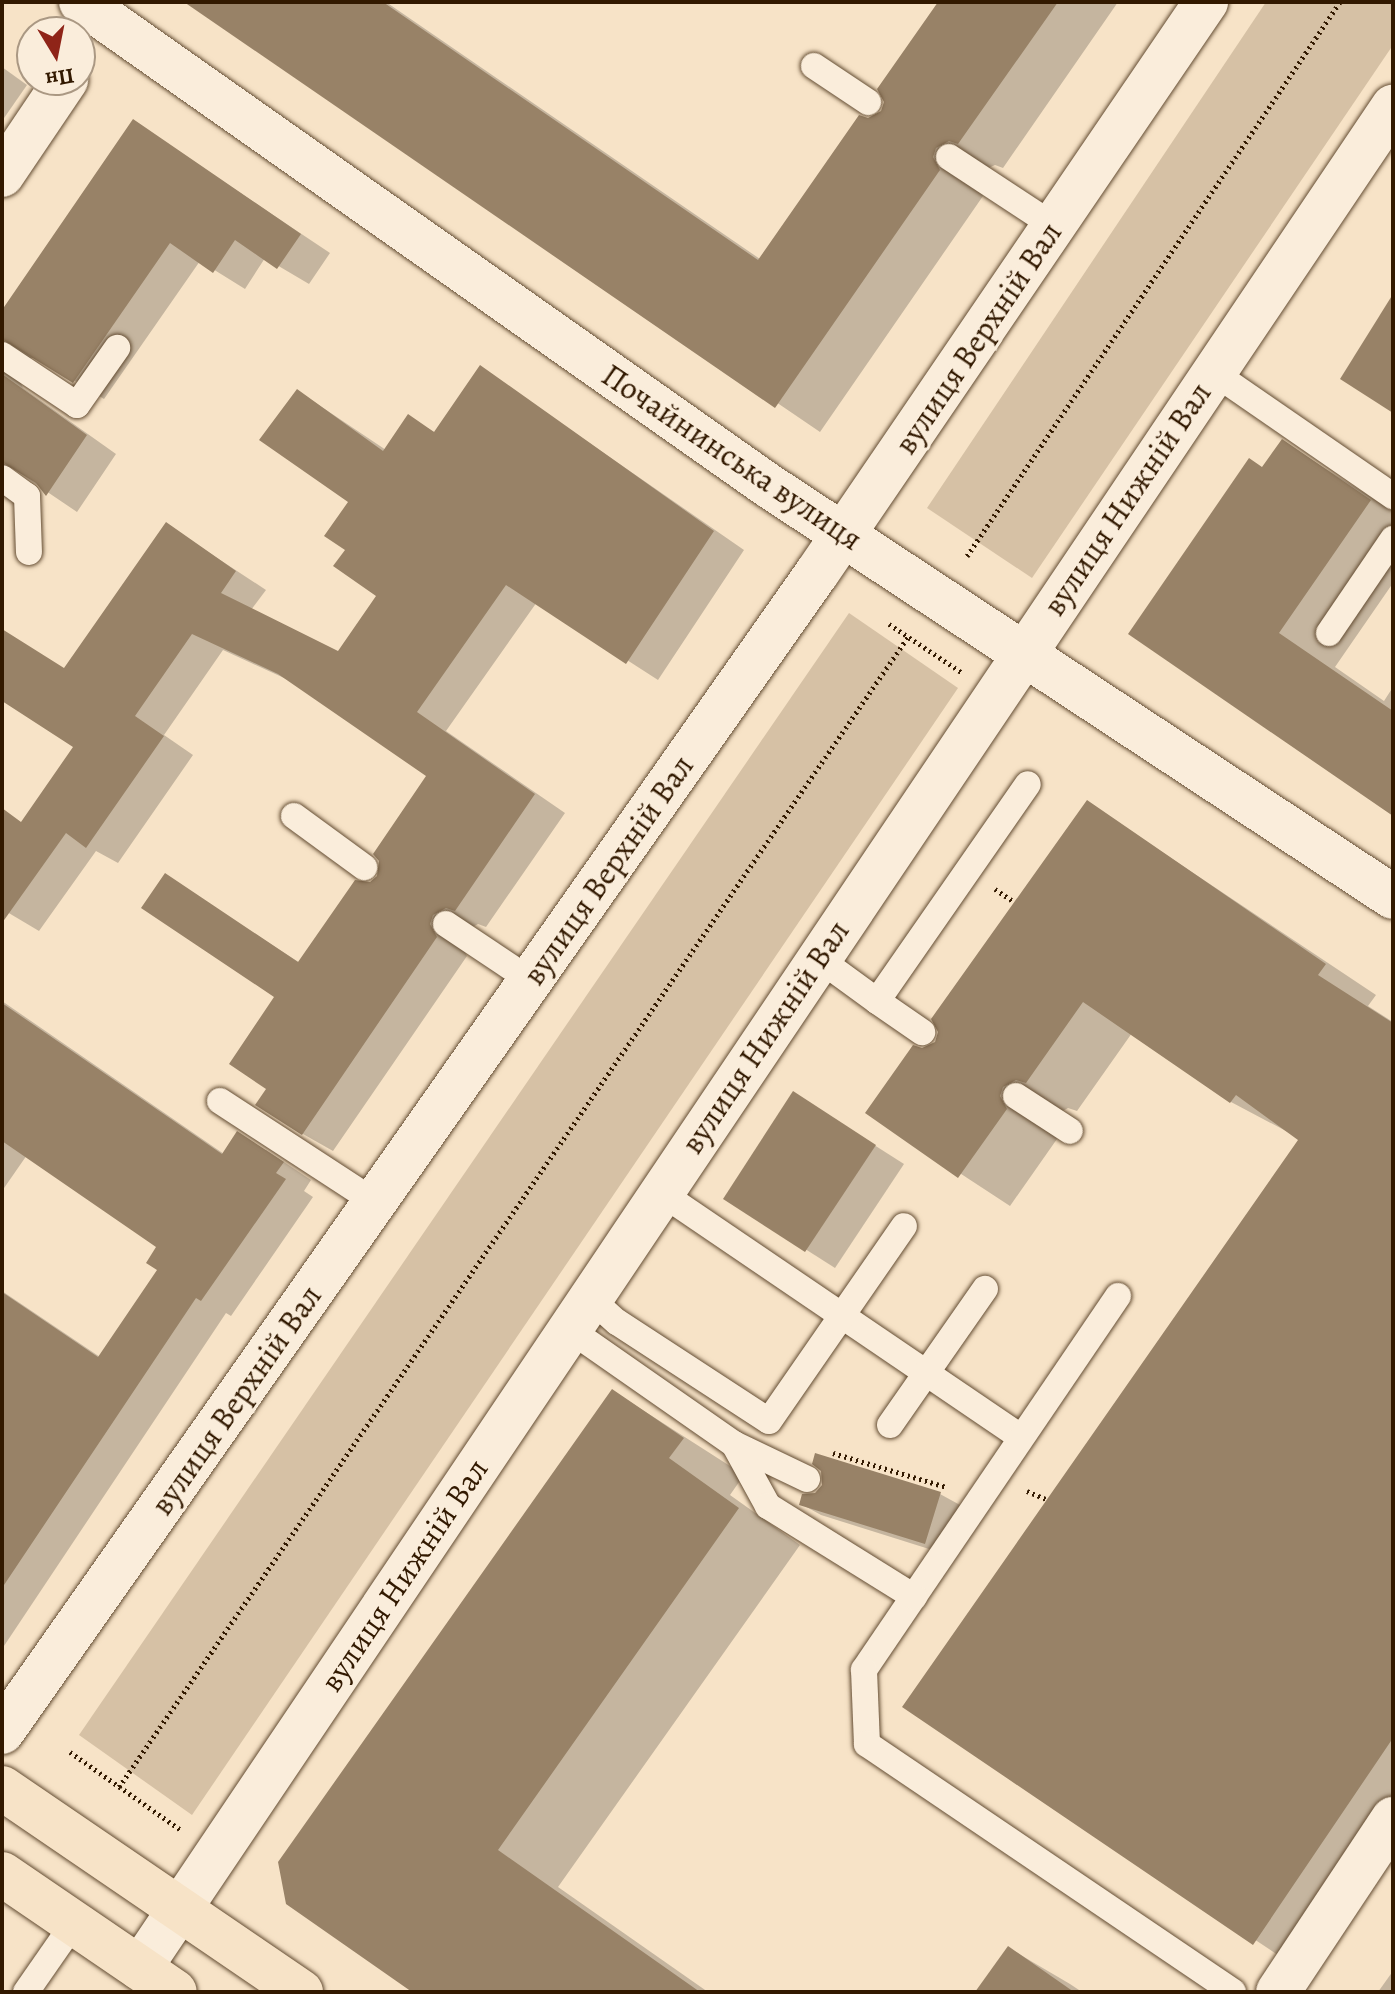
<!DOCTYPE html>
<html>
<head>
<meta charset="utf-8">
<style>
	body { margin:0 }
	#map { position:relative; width:1395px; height:1994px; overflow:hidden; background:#f7e3c7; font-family:Alegreya,serif }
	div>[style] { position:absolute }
	.green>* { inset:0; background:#d6c1a5 }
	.shadow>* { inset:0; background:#0003 }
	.building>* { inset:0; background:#988267 }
	.path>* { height:5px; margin-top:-2.5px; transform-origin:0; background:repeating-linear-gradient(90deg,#321900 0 2px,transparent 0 6px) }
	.roads { filter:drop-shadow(0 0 2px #634c32) drop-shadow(0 0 2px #634c32) }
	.service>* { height:26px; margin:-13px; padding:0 13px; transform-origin:13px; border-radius:13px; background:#faeddb }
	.minor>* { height:44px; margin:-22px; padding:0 22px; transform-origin:22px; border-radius:22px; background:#faeddb }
	.secondary>* { height:44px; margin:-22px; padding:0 22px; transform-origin:22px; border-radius:22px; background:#faeddb }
	.primary>* { height:44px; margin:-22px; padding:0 22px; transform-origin:22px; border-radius:22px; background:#f7e3c7 }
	span { translate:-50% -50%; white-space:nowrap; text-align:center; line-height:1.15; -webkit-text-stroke:6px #faeddb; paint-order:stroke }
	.street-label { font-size:32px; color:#321900 }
	.frame { position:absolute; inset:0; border:4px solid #321900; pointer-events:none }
	.north { position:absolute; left:16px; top:16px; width:80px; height:80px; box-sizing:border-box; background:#faeddb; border:2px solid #aa9883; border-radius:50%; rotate:170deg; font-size:22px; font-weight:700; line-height:32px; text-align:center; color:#321900 }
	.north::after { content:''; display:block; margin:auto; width:28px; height:36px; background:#8f2418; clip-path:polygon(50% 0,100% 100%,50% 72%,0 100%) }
</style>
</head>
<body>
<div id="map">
	<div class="green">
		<i style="clip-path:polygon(1266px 2px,1393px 2px,1393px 45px,1032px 578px,927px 508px)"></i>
		<i style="clip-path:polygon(849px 613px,958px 688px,192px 1815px,79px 1735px)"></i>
	</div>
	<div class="shadow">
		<i style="clip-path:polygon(187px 2px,386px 2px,760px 259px,868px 120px,882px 113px,940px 2px,1118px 2px,1003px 168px,995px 165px,980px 172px,976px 183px,983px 196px,820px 432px)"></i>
		<i style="clip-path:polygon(2px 67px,27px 85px,2px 121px)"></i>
		<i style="clip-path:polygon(134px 122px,330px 253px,309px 284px,265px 258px,245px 289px,200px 261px,104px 399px,39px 358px,25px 358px,16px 372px,23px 388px,116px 454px,77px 512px,12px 468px,2px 482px,2px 315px)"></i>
		<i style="clip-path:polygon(481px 368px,744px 550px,658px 680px,537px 602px,446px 731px,565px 813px,486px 927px,478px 924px,464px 932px,460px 942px,467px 956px,333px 1151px,303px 1134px,269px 1089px,277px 996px,166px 876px,300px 963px,379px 877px,429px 776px,295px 683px,223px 650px,164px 735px,193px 755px,118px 863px,96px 851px,39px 931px,2px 909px,2px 839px,22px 824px,76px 747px,2px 697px,2px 630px,65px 670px,167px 525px,266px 590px,251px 610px,339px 653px,379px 595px,348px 549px,351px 501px,298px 391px,386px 450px,408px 417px,436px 433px)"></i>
		<i style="clip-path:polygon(1283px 442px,1393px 511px,1393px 583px,1335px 667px,1384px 701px,1393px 687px,1393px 813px,1131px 634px)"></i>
		<i style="clip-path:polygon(1087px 802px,1376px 995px,1368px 1006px,1393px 1022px,1393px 1842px,1305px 1973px,904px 1707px,1301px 1139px,1231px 1102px,1132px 1033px,1077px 1111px,1068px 1108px,1054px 1116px,1050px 1126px,1057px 1139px,1010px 1206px,868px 1113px,922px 1050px,936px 1043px)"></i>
		<i style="clip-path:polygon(2px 1001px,224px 1154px,266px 1150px,311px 1180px,304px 1191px,313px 1197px,231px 1316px,226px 1313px,2px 1649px,2px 1291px,100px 1357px,160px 1270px,159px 1247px,27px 1155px,2px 1191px)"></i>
		<i style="clip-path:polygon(794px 1094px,904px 1164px,835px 1268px,725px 1198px)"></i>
		<i style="clip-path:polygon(613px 1391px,744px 1475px,730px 1495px,800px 1545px,558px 1887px,708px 1992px,415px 1992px)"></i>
		<i style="clip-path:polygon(940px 1494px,960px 1505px,945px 1554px,821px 1515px,801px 1504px)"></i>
		<i style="clip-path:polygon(1009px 1948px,1070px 1984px,1082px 1992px,978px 1992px)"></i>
		<i style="clip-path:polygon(1393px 1971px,1393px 1992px,1378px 1992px)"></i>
	</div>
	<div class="building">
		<i style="clip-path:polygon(184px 2px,383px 2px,758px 260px,859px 115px,868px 118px,881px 111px,884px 102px,877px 89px,938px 2px,1058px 2px,958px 144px,949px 141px,936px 148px,933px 157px,940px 170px,775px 408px)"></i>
		<i style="clip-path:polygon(133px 119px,301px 234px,277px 269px,235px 240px,213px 273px,170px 243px,73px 383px,2px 339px,2px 310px)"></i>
		<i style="clip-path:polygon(1393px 294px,1393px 413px,1340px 379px)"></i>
		<i style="clip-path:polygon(480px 365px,714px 531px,626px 664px,506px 585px,417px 712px,535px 794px,455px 911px,446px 908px,433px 915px,430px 924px,437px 937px,302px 1135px,255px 1105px,266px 1089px,229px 1064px,274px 997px,141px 908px,165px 873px,298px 962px,355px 880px,370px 882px,377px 876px,379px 861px,373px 854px,426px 776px,278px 674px,192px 634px,135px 716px,164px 736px,86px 848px,66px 833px,2px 923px,2px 808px,21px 822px,73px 747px,2px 701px,2px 629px,64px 668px,166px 522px,236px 571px,221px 593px,338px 651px,376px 596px,333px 566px,345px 550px,324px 536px,348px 502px,259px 440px,297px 389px,383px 451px,408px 414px,434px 432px)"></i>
		<i style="clip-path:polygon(2px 374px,87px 435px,46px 496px,36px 483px,2px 462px)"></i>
		<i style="clip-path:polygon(1282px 439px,1371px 500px,1279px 633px,1393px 711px,1393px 816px,1128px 634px,1249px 458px,1262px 467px)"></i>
		<i style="clip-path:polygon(1087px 800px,1326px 964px,1318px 975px,1393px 1023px,1393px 1738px,1253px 1945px,902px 1707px,1298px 1140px,1236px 1095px,1230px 1103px,1083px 1002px,1026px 1083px,1016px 1080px,1003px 1087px,1000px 1096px,1007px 1109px,958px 1178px,865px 1113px,913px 1045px,922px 1048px,935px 1042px,938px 1032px,931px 1019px)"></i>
		<i style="clip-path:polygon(2px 1003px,222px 1154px,237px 1131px,284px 1162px,276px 1173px,286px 1179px,201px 1301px,196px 1298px,2px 1588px,2px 1292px,98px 1357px,157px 1270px,146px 1263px,156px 1247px,2px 1141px)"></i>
		<i style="clip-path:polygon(793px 1091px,876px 1145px,805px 1252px,723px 1199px)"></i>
		<i style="clip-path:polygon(612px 1389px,684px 1438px,669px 1458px,739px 1508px,498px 1850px,700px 1992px,412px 1992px,286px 1904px,278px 1862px)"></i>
		<i style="clip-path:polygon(815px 1453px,941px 1492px,925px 1544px,799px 1505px,802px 1494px,815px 1493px,822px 1485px,821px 1471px,812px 1464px)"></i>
		<i style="clip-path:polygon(1008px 1946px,1074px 1992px,975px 1992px)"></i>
	</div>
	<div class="path">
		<i style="left:967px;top:556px;width:668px;rotate:-56.05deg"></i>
		<i style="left:889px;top:624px;width:87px;rotate:33.7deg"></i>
		<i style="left:995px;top:889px;width:23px;rotate:34deg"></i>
		<i style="left:833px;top:1453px;width:118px;rotate:16.7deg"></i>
		<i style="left:1027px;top:1491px;width:23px;rotate:23deg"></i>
		<i style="left:70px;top:1752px;width:136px;rotate:35.1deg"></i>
		<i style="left:119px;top:1787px;width:1395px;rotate:-55.55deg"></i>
	</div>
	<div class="roads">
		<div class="service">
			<i style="left:814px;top:66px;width:65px;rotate:33.7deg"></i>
			<i style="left:949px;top:157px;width:126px;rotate:33.3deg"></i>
			<i style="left:2px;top:355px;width:90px;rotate:33.7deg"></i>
			<i style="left:77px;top:405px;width:70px;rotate:-54.9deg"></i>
			<i style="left:1213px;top:372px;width:219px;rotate:34.6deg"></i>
			<i style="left:2px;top:478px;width:31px;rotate:36deg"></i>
			<i style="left:27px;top:496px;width:56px;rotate:88deg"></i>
			<i style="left:1329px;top:633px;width:114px;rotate:-55.8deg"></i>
			<i style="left:294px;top:816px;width:87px;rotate:36.1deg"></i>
			<i style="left:446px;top:924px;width:101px;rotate:33.7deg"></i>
			<i style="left:818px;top:958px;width:73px;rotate:36.1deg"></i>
			<i style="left:877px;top:1001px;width:264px;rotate:-55.2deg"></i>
			<i style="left:877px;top:1001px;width:55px;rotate:34.6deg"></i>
			<i style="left:1016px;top:1096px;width:64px;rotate:32.9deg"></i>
			<i style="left:220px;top:1101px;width:185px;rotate:33.1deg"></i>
			<i style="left:660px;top:1192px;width:436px;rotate:34.2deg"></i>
			<i style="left:1118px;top:1296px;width:452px;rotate:124.2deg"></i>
			<i style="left:864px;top:1670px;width:74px;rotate:87.7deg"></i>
			<i style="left:867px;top:1744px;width:442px;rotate:34.1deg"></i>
			<i style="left:590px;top:1298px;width:36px;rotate:42deg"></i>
			<i style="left:617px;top:1322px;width:181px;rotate:33.1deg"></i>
			<i style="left:769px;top:1421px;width:237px;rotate:-55.3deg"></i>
			<i style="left:569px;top:1329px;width:201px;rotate:34.9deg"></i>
			<i style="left:734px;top:1444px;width:81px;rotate:25.6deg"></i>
			<i style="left:890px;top:1425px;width:166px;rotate:-55.1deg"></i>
			<i style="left:734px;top:1444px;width:71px;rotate:61.3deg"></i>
			<i style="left:768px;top:1506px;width:172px;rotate:31.9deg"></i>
			<i style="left:26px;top:1992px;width:84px;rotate:-55.2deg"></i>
		</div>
		<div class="minor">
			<i style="left:81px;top:2px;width:841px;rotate:35.13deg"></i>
			<i style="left:769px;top:486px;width:747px;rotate:33.37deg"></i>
			<i style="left:2px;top:175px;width:115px;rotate:-56deg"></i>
			<i style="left:1278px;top:1992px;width:208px;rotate:-56.4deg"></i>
		</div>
		<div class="secondary">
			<i style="left:2px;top:1732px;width:1417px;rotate:-54.89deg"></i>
			<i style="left:817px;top:573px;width:691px;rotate:-55.73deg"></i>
			<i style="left:140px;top:1968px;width:2244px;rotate:-56.05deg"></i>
		</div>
		<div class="primary">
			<i style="left:2px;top:1788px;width:362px;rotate:34.3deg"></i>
			<i style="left:2px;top:1874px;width:209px;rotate:34.3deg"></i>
		</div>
	</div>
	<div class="street-label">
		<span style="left:978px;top:338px;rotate:-56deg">вулиця Верхній Вал</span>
		<span style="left:732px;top:457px;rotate:34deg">Почайнинська вулиця</span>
		<span style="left:1127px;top:499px;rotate:-56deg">вулиця Нижній Вал</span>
		<span style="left:608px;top:870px;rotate:-55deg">вулиця Верхній Вал</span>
		<span style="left:765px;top:1037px;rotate:-56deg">вулиця Нижній Вал</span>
		<span style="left:236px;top:1400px;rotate:-55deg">вулиця Верхній Вал</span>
		<span style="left:404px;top:1575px;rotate:-56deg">вулиця Нижній Вал</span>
	</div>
	<div class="frame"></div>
	<div class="north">Пн</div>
</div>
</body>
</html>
